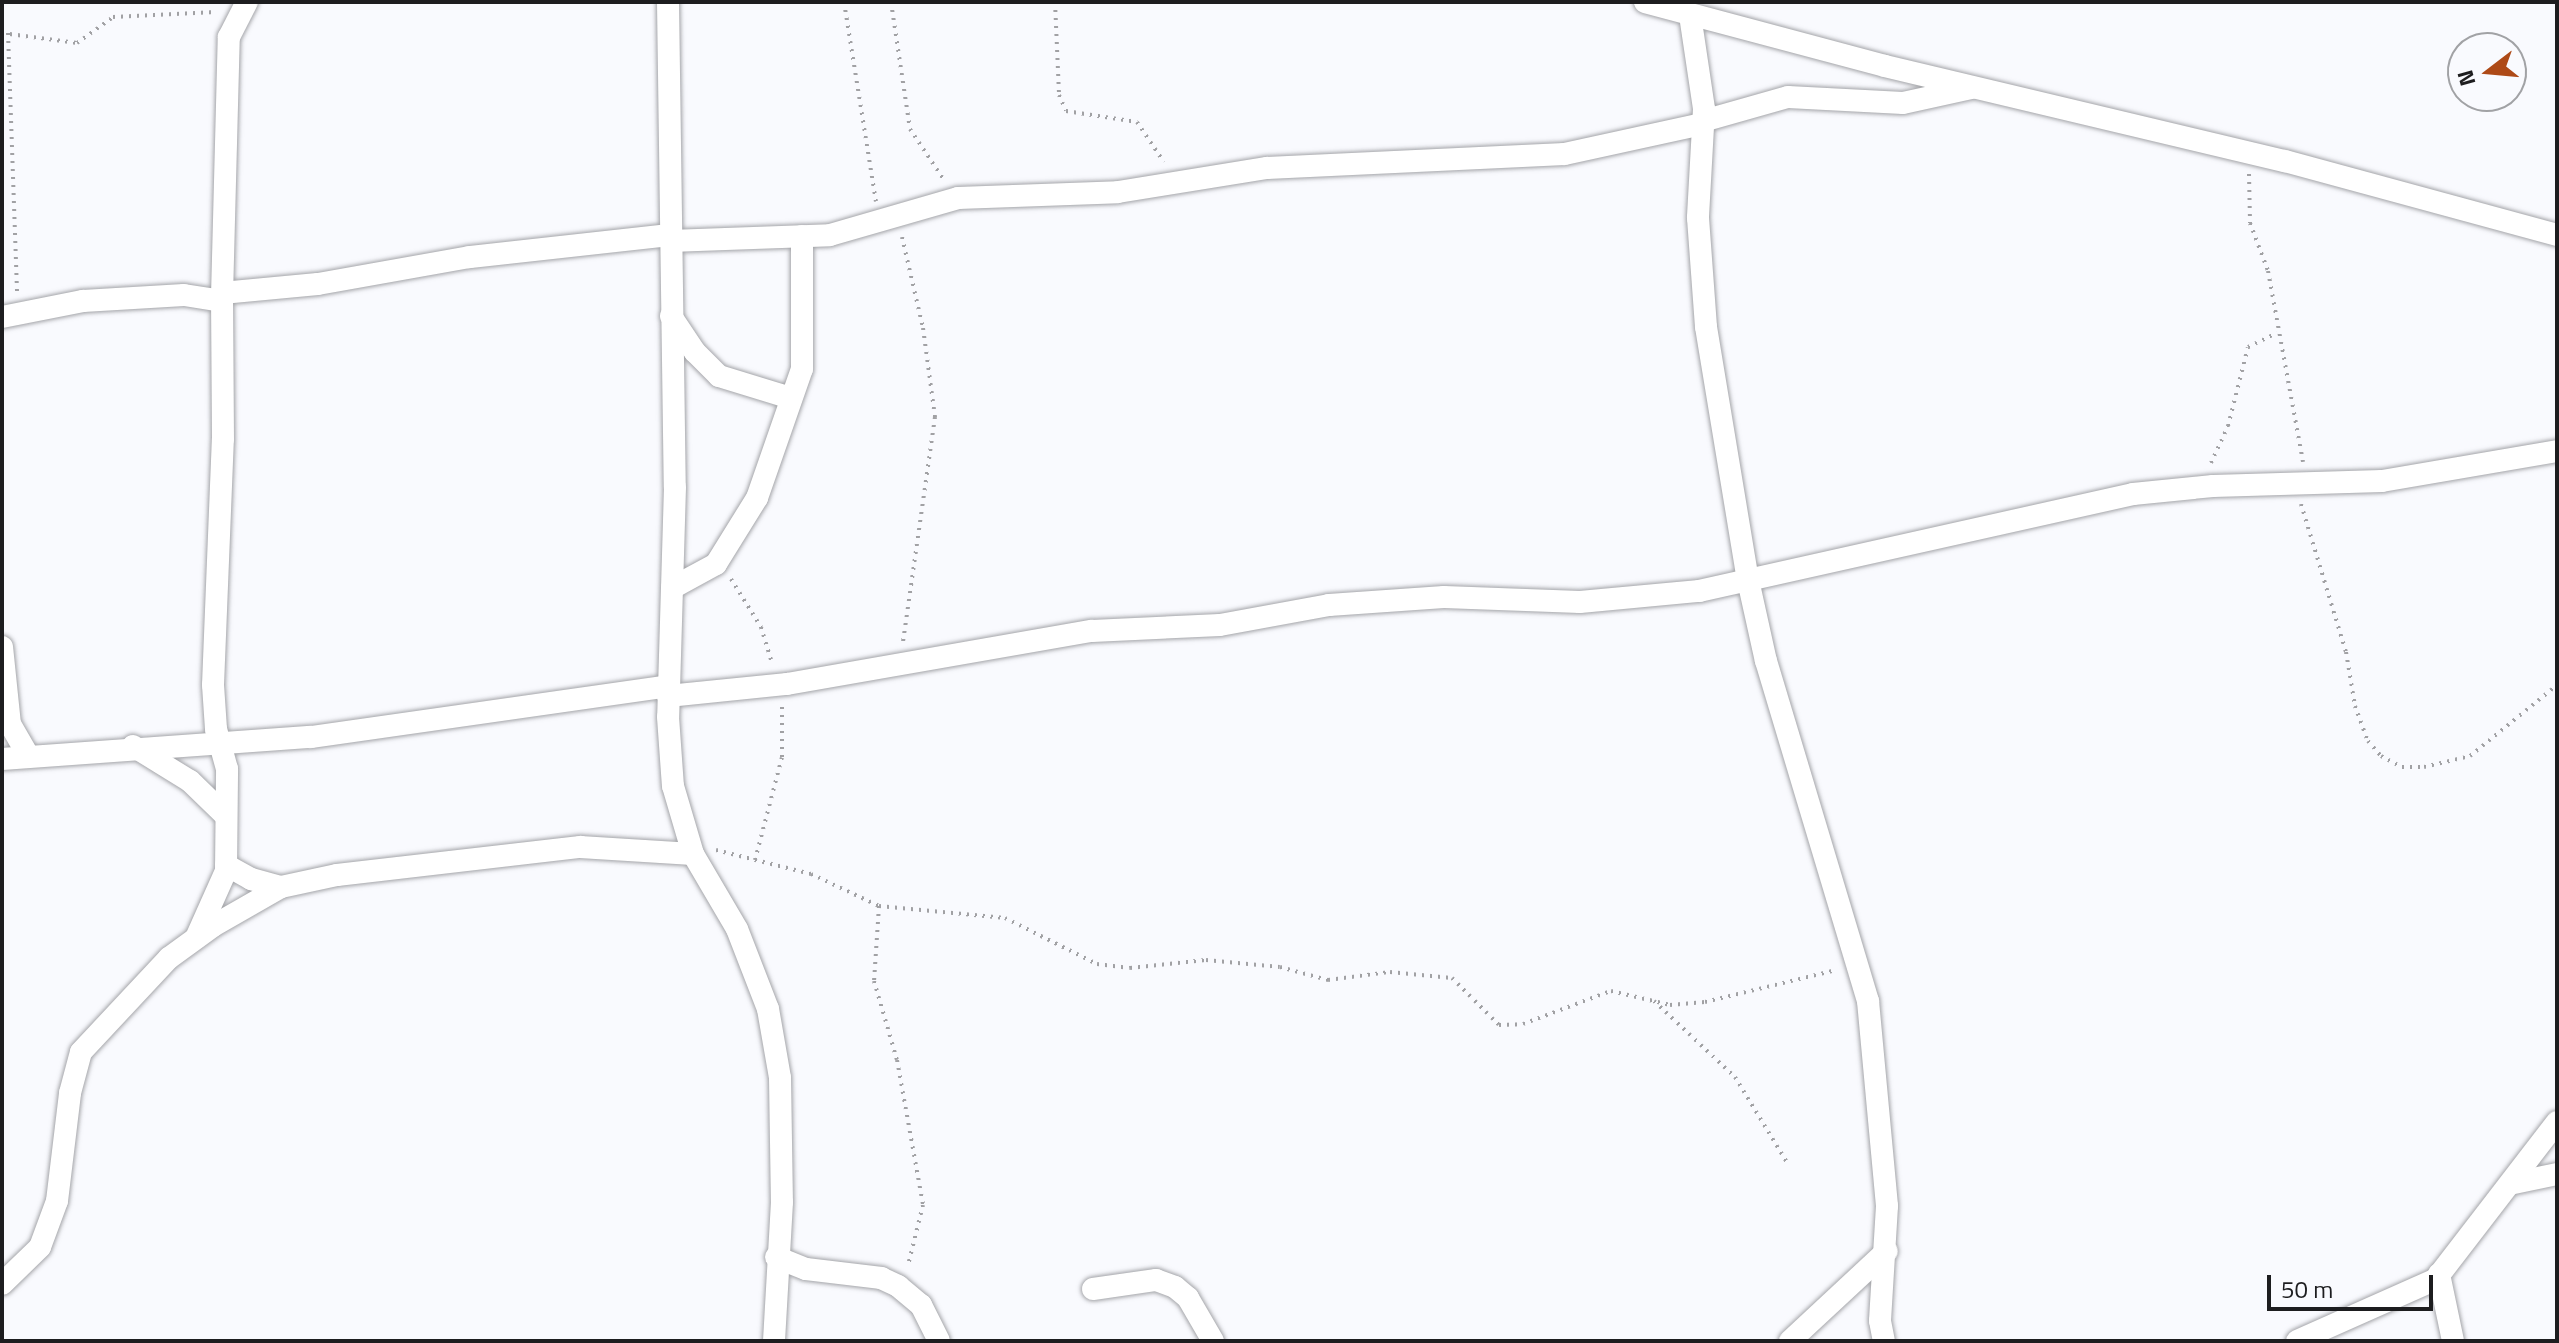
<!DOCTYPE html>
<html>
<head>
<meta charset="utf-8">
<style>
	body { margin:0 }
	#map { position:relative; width:2559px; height:1343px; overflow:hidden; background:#f9fafe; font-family:"Titillium Web",sans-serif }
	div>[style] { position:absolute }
	.path>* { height:4px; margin-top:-2px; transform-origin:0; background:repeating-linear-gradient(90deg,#a1a1a4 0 2px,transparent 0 8px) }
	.roads { filter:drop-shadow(0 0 2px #a4a5a9) drop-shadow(0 0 2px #a4a5a9) }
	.minor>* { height:22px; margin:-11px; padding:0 11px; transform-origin:11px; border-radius:11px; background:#fff }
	span { translate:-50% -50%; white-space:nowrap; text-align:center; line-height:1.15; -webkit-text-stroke:6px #f9fafe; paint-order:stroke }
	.frame { position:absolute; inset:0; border:4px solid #1d1d1f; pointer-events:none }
	.north { position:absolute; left:2447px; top:32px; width:80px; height:80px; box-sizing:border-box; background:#f9fafe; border:2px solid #a1a2a5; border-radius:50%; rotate:254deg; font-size:22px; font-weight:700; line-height:32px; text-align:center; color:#1d1d1f }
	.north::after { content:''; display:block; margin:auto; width:28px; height:36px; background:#ae4a17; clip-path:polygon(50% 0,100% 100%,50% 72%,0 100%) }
	.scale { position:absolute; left:2267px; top:1275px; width:166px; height:36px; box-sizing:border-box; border:4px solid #1d1d1f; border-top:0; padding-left:10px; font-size:24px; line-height:28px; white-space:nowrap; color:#1d1d1f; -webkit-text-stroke:6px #f9fafe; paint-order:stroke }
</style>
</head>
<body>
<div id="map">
	<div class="path">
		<i style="left:844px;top:2px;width:202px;rotate:80.9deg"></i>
		<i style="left:891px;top:2px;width:128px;rotate:81.5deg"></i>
		<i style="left:910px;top:129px;width:61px;rotate:56.3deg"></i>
		<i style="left:1055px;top:2px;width:93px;rotate:87.5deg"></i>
		<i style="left:1059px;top:95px;width:17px;rotate:66deg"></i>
		<i style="left:1066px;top:111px;width:72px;rotate:8.8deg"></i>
		<i style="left:1137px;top:122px;width:48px;rotate:56deg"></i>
		<i style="left:2px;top:33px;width:76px;rotate:7.6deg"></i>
		<i style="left:77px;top:43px;width:44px;rotate:-35.8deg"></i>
		<i style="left:113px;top:17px;width:103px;rotate:-2.8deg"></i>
		<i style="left:8px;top:33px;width:260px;rotate:88deg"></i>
		<i style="left:2249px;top:174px;width:49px;rotate:88.8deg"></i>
		<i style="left:2250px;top:223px;width:51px;rotate:69.4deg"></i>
		<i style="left:2268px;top:271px;width:194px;rotate:79.6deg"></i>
		<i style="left:902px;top:237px;width:93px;rotate:77deg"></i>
		<i style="left:923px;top:328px;width:90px;rotate:82.3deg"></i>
		<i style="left:935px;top:417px;width:228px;rotate:98.1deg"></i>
		<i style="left:2211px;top:463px;width:41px;rotate:-65.3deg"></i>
		<i style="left:2228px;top:426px;width:81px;rotate:-75.8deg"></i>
		<i style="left:2248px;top:347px;width:32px;rotate:-26deg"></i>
		<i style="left:2301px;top:504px;width:155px;rotate:73.1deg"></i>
		<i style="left:2346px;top:652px;width:55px;rotate:80.5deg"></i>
		<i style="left:2355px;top:706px;width:37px;rotate:70deg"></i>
		<i style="left:2368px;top:741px;width:20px;rotate:49deg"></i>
		<i style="left:2381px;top:756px;width:24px;rotate:28deg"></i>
		<i style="left:2402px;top:767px;width:22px"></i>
		<i style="left:2424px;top:767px;width:47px;rotate:-13.4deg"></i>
		<i style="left:2470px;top:756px;width:112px;rotate:-39.2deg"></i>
		<i style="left:731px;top:579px;width:57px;rotate:58deg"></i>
		<i style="left:761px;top:627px;width:38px;rotate:73deg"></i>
		<i style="left:716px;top:850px;width:98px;rotate:14.2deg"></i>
		<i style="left:811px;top:874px;width:75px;rotate:25.2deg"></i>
		<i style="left:879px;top:906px;width:127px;rotate:5.4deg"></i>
		<i style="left:1005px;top:918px;width:103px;rotate:26.6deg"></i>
		<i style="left:1097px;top:964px;width:33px;rotate:7deg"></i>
		<i style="left:1130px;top:968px;width:76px;rotate:-6deg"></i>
		<i style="left:1206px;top:960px;width:74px;rotate:5.4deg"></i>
		<i style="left:1280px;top:967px;width:50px;rotate:15.2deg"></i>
		<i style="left:1328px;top:980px;width:63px;rotate:-7.4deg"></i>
		<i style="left:1390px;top:972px;width:62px;rotate:5.5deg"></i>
		<i style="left:1452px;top:978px;width:66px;rotate:45deg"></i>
		<i style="left:1499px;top:1025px;width:24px;rotate:-2deg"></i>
		<i style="left:1523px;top:1024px;width:94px;rotate:-20.6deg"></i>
		<i style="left:1611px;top:991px;width:61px;rotate:13.3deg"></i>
		<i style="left:1670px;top:1005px;width:35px;rotate:-5deg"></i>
		<i style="left:1705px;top:1002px;width:135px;rotate:-13.7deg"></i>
		<i style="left:755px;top:860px;width:106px;rotate:-75.3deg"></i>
		<i style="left:782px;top:757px;width:51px;rotate:-90deg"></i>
		<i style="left:879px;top:906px;width:75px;rotate:93.8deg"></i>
		<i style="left:874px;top:981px;width:82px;rotate:73.8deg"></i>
		<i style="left:897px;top:1060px;width:147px;rotate:79.8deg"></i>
		<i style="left:923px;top:1205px;width:62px;rotate:104deg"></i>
		<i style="left:1654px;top:1001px;width:111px;rotate:43.2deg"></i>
		<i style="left:1735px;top:1077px;width:102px;rotate:58.7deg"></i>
	</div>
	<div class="roads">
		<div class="minor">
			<i style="left:668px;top:2px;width:485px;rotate:89.2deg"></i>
			<i style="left:675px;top:487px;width:230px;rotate:91.7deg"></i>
			<i style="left:668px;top:717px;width:69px;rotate:85.9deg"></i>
			<i style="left:673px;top:786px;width:71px;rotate:73.6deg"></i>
			<i style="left:693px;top:854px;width:87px;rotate:59.6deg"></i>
			<i style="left:737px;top:929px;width:86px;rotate:68.8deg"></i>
			<i style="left:768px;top:1009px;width:70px;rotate:80.1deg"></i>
			<i style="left:780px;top:1078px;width:124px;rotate:89.1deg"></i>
			<i style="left:782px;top:1202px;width:139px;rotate:93.3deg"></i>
			<i style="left:1645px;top:2px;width:248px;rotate:14.9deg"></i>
			<i style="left:1885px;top:66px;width:411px;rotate:13.4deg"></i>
			<i style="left:2285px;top:161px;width:282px;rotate:15.2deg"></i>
			<i style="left:1690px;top:15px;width:95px;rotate:81.5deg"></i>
			<i style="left:1704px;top:109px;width:109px;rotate:93.2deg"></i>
			<i style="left:1698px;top:218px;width:109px;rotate:85.8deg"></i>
			<i style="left:1706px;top:327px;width:256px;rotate:80.6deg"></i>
			<i style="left:1748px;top:580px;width:83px;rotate:77.5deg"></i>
			<i style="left:1766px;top:661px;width:355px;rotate:73.3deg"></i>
			<i style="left:1868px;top:1001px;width:206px;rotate:84.7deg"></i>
			<i style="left:1887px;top:1206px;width:115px;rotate:93.5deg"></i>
			<i style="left:1880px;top:1321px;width:20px;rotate:79deg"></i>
			<i style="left:1703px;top:121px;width:88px;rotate:-15.8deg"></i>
			<i style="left:1788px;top:97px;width:115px;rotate:3deg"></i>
			<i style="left:1903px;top:103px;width:71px;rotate:-12.3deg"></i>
			<i style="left:670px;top:241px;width:160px;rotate:-2.1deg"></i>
			<i style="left:830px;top:235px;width:133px;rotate:-16.1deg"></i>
			<i style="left:958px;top:198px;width:160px;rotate:-2.1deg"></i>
			<i style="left:1118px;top:192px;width:151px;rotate:-9.2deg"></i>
			<i style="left:1267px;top:168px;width:298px;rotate:-2.7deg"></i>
			<i style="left:1565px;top:154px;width:141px;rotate:-12.3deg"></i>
			<i style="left:222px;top:293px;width:96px;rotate:-5.4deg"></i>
			<i style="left:318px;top:284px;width:154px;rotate:-10.1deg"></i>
			<i style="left:470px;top:257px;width:201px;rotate:-6.3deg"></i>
			<i style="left:671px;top:316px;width:43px;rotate:56.3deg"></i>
			<i style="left:695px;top:352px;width:34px;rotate:45deg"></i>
			<i style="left:719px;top:376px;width:75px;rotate:17deg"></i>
			<i style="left:2px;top:317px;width:83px;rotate:-11.2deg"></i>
			<i style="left:83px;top:301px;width:101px;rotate:-3.4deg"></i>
			<i style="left:184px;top:295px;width:38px;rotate:9deg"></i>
			<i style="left:672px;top:588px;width:50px;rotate:-28.6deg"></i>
			<i style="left:716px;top:564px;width:78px;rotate:-58.2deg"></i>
			<i style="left:757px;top:498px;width:137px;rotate:-70.8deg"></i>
			<i style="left:802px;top:369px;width:133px;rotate:-90deg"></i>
			<i style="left:2px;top:647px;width:77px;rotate:84.1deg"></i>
			<i style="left:10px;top:724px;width:36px;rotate:60deg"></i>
			<i style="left:668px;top:696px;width:120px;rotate:-5.8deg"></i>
			<i style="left:787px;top:684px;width:310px;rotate:-9.9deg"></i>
			<i style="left:1092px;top:631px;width:128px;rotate:-2.7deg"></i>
			<i style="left:1220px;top:625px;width:111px;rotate:-10.4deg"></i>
			<i style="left:1329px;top:605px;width:115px;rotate:-4deg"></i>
			<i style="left:1444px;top:597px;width:136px;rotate:2.1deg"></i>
			<i style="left:1580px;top:602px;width:120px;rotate:-5.3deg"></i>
			<i style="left:1699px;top:591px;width:445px;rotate:-12.6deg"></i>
			<i style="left:2133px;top:494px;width:80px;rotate:-5.7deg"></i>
			<i style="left:2213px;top:486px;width:169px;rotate:-1.7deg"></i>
			<i style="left:2382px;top:481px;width:178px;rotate:-9.7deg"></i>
			<i style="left:133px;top:746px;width:67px;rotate:31.6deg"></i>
			<i style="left:190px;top:781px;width:50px;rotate:44.2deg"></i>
			<i style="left:2px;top:759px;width:310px;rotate:-4.1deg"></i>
			<i style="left:311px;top:737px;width:361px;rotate:-8.1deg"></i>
			<i style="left:226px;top:865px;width:29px;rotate:29deg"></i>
			<i style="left:251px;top:879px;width:31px;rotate:15deg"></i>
			<i style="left:196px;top:938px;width:73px;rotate:-65.9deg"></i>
			<i style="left:226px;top:871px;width:102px;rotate:-89.4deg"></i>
			<i style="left:227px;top:769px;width:41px;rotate:-105.4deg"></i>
			<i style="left:216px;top:729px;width:44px;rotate:-93.9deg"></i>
			<i style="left:213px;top:685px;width:246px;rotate:-87.7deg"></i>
			<i style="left:223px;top:439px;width:143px;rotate:-90.4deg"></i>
			<i style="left:222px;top:296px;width:259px;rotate:-88.5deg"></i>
			<i style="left:229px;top:37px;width:39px;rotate:-63deg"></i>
			<i style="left:2514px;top:1183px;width:44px;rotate:-11.8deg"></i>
			<i style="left:776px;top:1257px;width:32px;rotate:22deg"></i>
			<i style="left:806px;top:1269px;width:76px;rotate:6.8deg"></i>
			<i style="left:881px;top:1278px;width:19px;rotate:25deg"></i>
			<i style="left:898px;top:1286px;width:30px;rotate:40deg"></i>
			<i style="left:921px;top:1305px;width:40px;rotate:63.4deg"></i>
			<i style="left:2439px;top:1274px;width:68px;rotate:78.2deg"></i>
			<i style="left:2px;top:1284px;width:53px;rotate:-44.2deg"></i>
			<i style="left:40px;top:1247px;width:49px;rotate:-69.7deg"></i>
			<i style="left:57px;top:1201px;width:109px;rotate:-83.1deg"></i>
			<i style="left:70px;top:1093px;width:42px;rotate:-75deg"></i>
			<i style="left:81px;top:1052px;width:129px;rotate:-46.9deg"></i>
			<i style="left:169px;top:958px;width:54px;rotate:-36deg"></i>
			<i style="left:213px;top:926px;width:78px;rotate:-29.8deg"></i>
			<i style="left:281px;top:887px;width:57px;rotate:-12.1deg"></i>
			<i style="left:337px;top:875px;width:245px;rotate:-6.6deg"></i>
			<i style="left:580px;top:847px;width:113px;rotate:3.5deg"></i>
			<i style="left:1093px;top:1289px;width:64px;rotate:-8.1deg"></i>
			<i style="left:1156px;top:1280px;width:20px;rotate:20deg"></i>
			<i style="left:1175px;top:1287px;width:17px;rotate:40deg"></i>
			<i style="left:1188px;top:1298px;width:50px;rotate:59.8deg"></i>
			<i style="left:1790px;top:1341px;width:132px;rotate:-42.9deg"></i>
			<i style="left:2297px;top:1341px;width:152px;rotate:-24deg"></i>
			<i style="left:2436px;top:1279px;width:198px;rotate:-52.4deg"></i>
		</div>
	</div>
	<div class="frame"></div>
	<div class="north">N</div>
	<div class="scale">50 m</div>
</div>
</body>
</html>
